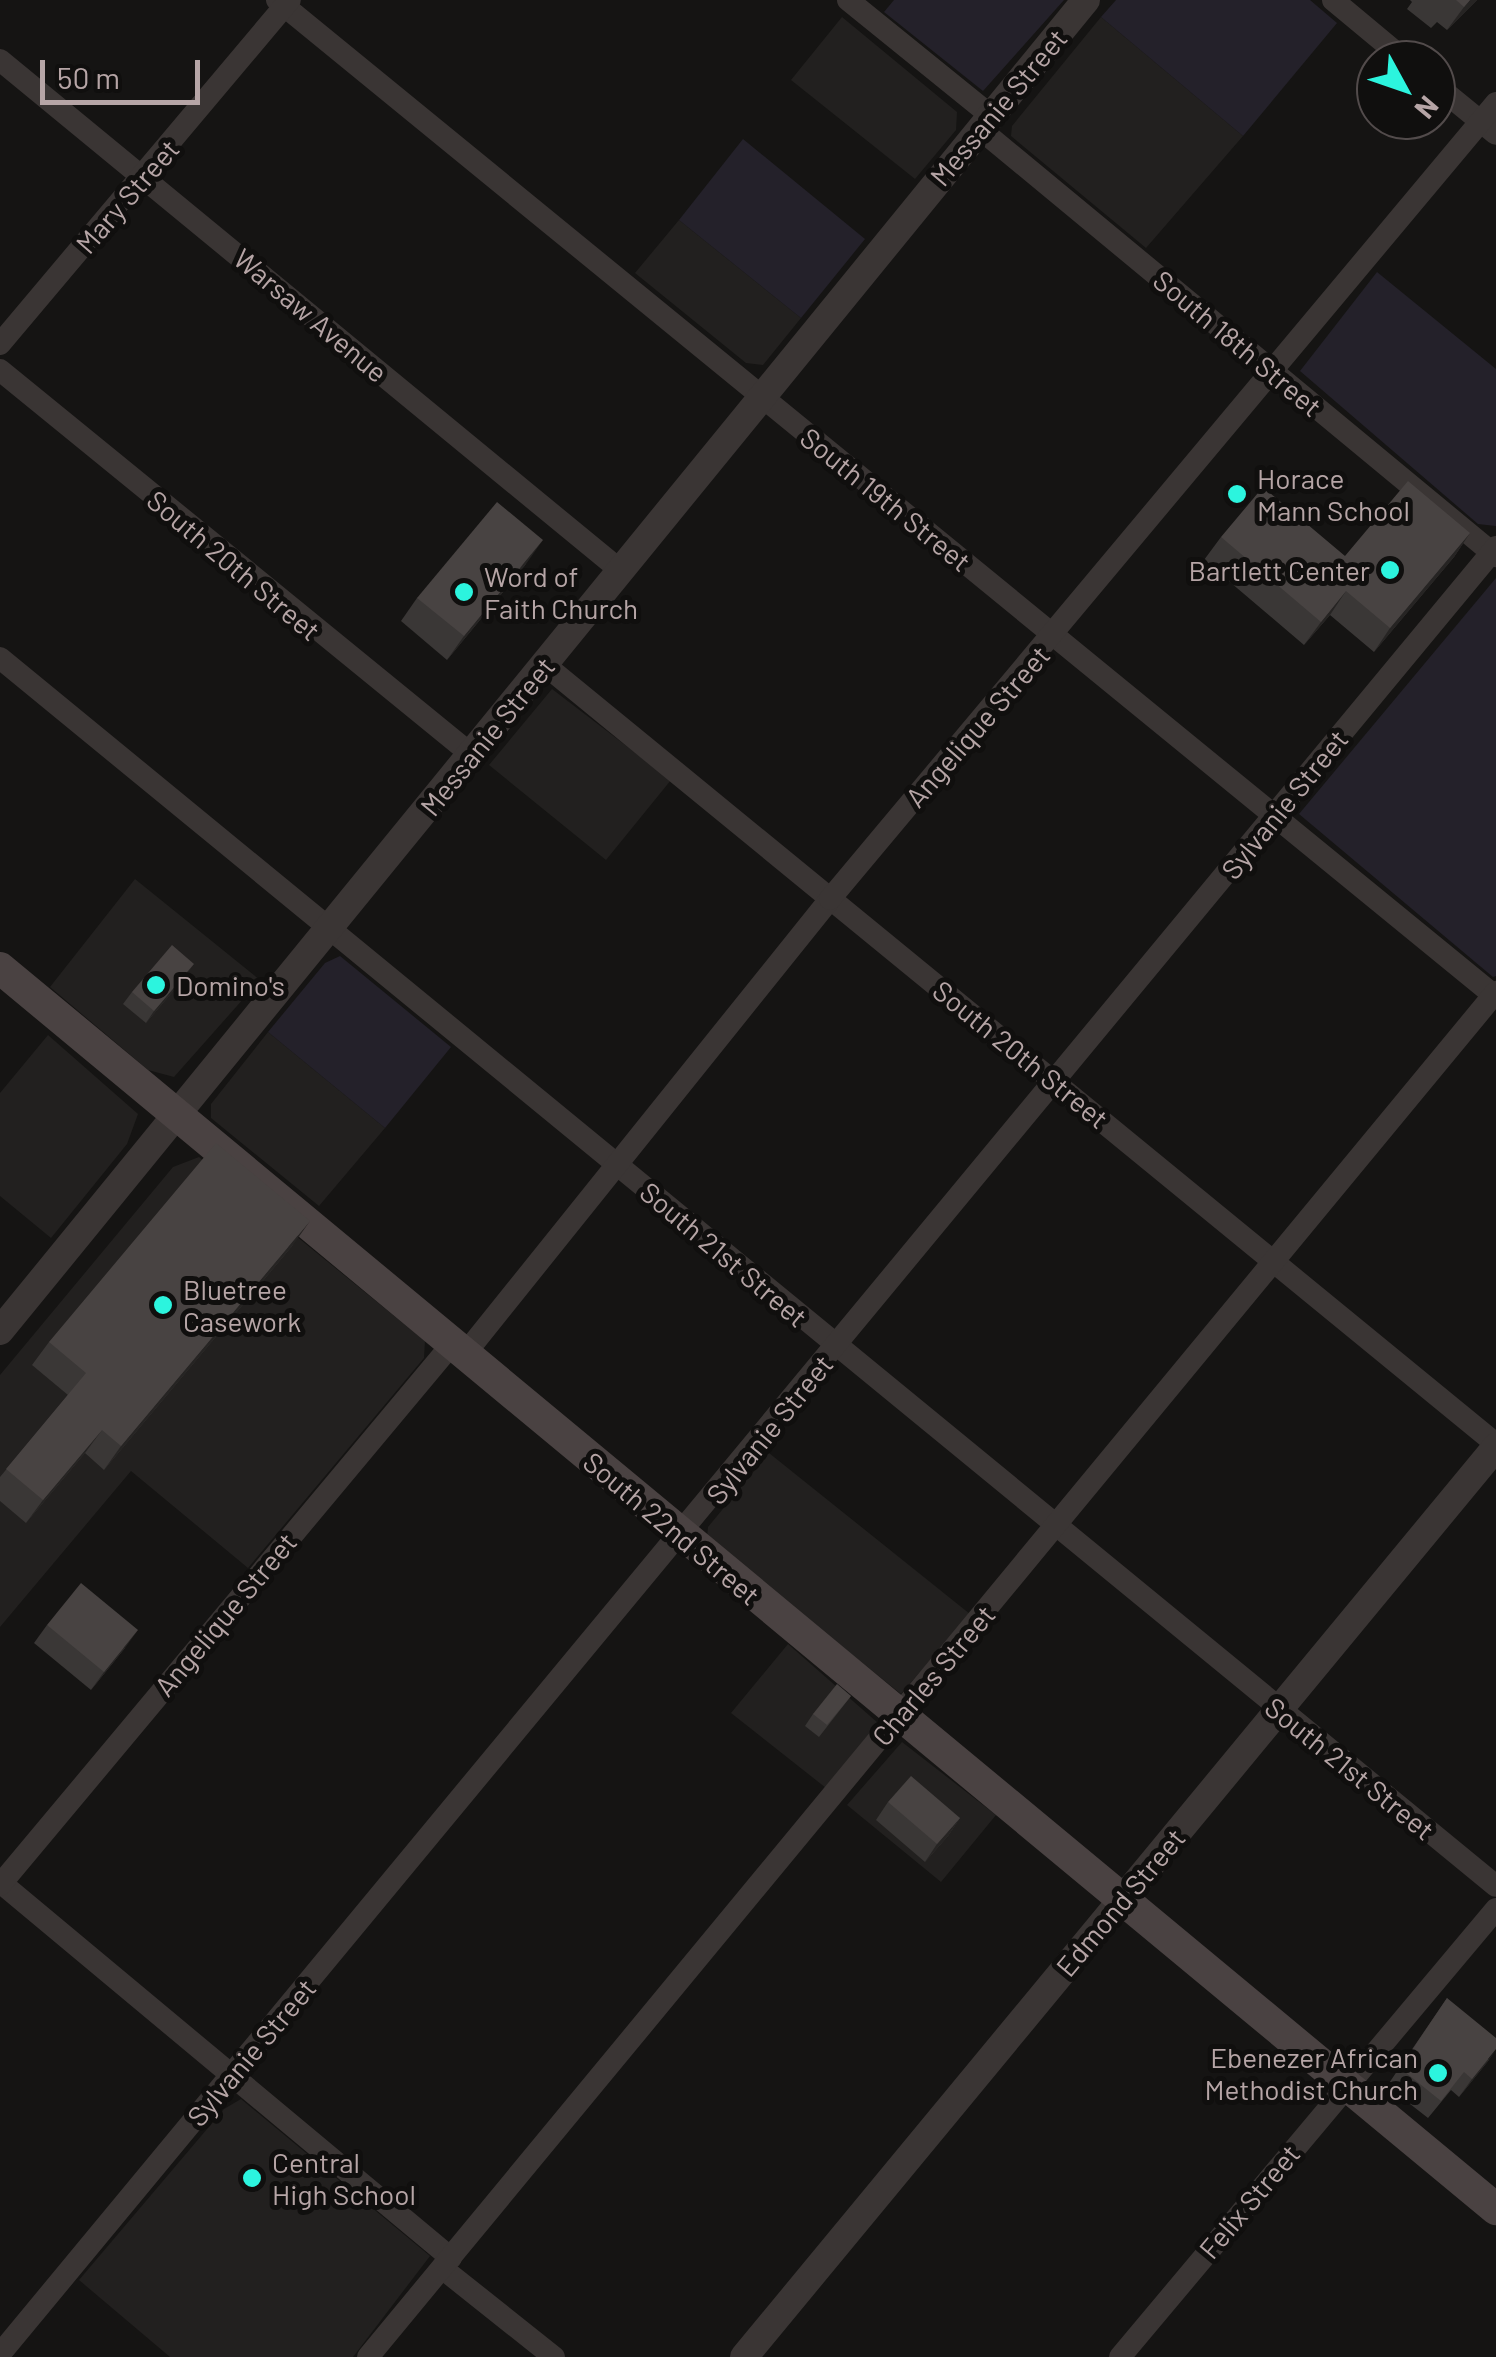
<!DOCTYPE html>
<html>
<head>
<meta charset="utf-8">
<style>
	body { margin:0 }
	#map { position:relative; width:1496px; height:2357px; overflow:hidden; background:#151413; font-family:Barlow,sans-serif }
	div>[style] { position:absolute }
	.built>* { inset:0; background:#22201f }
	.green>* { inset:0; background:#24212a }
	.minor>* { height:22px; margin:-11px; padding:0 11px; transform-origin:11px; border-radius:11px; background:#3a3534 }
	.tertiary>* { height:28px; margin:-14px; padding:0 14px; transform-origin:14px; border-radius:14px; background:#3a3534 }
	.secondary>* { height:32px; margin:-16px; padding:0 16px; transform-origin:16px; border-radius:16px; background:#4a4242 }
	.wall>* { inset:0; background:#3a3736 }
	.shaded-wall>* { inset:0; background:#262423 }
	.building>* { inset:0; background:#484342 }
	.dots>* { width:28px; height:28px; translate:-50% -50%; box-sizing:border-box; border:5px solid #100f0e; border-radius:50% }
	span { translate:-50% -50%; white-space:nowrap; text-align:center; line-height:1.15; -webkit-text-stroke:10px #100f0e; paint-order:stroke }
	.street-label { font-size:28px; color:#b6a5a6 }
	.poi-label { font-size:28px; color:#b6a5a6 }
	.left { translate:0 -50%; text-align:left }
	.right { translate:-100% -50%; text-align:right }
	.north { position:absolute; left:1356px; top:40px; width:100px; height:100px; box-sizing:border-box; background:#100f0e; border:2px solid #524b4b; border-radius:50%; rotate:130deg; font-size:28px; font-weight:700; line-height:40px; text-align:center; color:#b6a5a6 }
	.north::after { content:''; display:block; margin:auto; width:35px; height:45px; background:#2cf4de; clip-path:polygon(50% 0,100% 100%,50% 72%,0 100%) }
	.scale { position:absolute; left:40px; top:60px; width:160px; height:45px; box-sizing:border-box; border:5px solid #b6a5a6; border-top:0; padding-left:12px; font-size:30px; line-height:35px; white-space:nowrap; color:#b6a5a6; -webkit-text-stroke:8px #100f0e; paint-order:stroke }
</style>
</head>
<body>
<div id="map">
	<div class="built">
		<i style="clip-path:polygon(842px 17px,957px 112px,956px 130px,915px 179px,791px 80px)"></i>
		<i style="clip-path:polygon(1101px 17px,1243px 136px,1146px 248px,1011px 136px,1012px 126px)"></i>
		<i style="clip-path:polygon(679px 220px,801px 318px,763px 365px,746px 363px,635px 273px)"></i>
		<i style="clip-path:polygon(552px 689px,671px 780px,606px 860px,489px 765px)"></i>
		<i style="clip-path:polygon(135px 879px,260px 980px,174px 1077px,148px 1070px,50px 987px)"></i>
		<i style="clip-path:polygon(268px 1032px,385px 1128px,319px 1206px,211px 1118px,211px 1104px)"></i>
		<i style="clip-path:polygon(48px 1035px,138px 1114px,127px 1144px,51px 1238px,0 1196px,0 1093px)"></i>
		<i style="clip-path:polygon(199px 1157px,425px 1341px,424px 1358px,248px 1568px,131px 1471px,0 1627px,0 1375px,173px 1167px)"></i>
		<i style="clip-path:polygon(769px 1453px,970px 1614px,901px 1694px,707px 1538px,708px 1527px)"></i>
		<i style="clip-path:polygon(788px 1644px,878px 1723px,826px 1788px,731px 1713px)"></i>
		<i style="clip-path:polygon(902px 1742px,996px 1815px,941px 1882px,847px 1805px)"></i>
		<i style="clip-path:polygon(241px 2099px,430px 2256px,353px 2357px,170px 2357px,79px 2280px,224px 2109px)"></i>
	</div>
	<div class="green">
		<i style="clip-path:polygon(894px 0,1064px 0,983px 91px,884px 12px)"></i>
		<i style="clip-path:polygon(1116px 0,1310px 0,1337px 23px,1243px 136px,1101px 17px)"></i>
		<i style="clip-path:polygon(743px 139px,865px 239px,801px 318px,679px 220px)"></i>
		<i style="clip-path:polygon(1377px 272px,1496px 369px,1496px 526px,1478px 524px,1300px 371px)"></i>
		<i style="clip-path:polygon(1496px 578px,1496px 976px,1493px 977px,1299px 814px)"></i>
		<i style="clip-path:polygon(340px 956px,451px 1047px,385px 1128px,268px 1032px,325px 963px)"></i>
	</div>
	<div class="minor">
		<i style="left:277px;top:0;width:1575px;rotate:39.28deg"></i>
		<i style="left:848px;top:0;width:184px;rotate:39deg"></i>
		<i style="left:1333px;top:0;width:94px;rotate:39.8deg"></i>
		<i style="left:0;top:60px;width:804px;rotate:39.45deg"></i>
		<i style="left:1436px;top:85px;width:77px;rotate:39.2deg"></i>
		<i style="left:980px;top:129px;width:670px;rotate:39.61deg"></i>
		<i style="left:0;top:344px;width:450px;rotate:-49.9deg"></i>
		<i style="left:0;top:370px;width:609px;rotate:39.2deg"></i>
		<i style="left:0;top:658px;width:1935px;rotate:39.38deg"></i>
		<i style="left:545px;top:665px;width:1229px;rotate:39.32deg"></i>
		<i style="left:464px;top:1355px;width:585px;rotate:-51.25deg"></i>
		<i style="left:830px;top:899px;width:1038px;rotate:-50.08deg"></i>
		<i style="left:0;top:1882px;width:587px;rotate:39.82deg"></i>
		<i style="left:0;top:1885px;width:705px;rotate:-50.12deg"></i>
		<i style="left:442px;top:2268px;width:143px;rotate:38.5deg"></i>
		<i style="left:0;top:2354px;width:2346px;rotate:-50.38deg"></i>
		<i style="left:368px;top:2357px;width:1771px;rotate:-50.43deg"></i>
		<i style="left:1120px;top:2357px;width:585px;rotate:-49.99deg"></i>
	</div>
	<div class="tertiary">
		<i style="left:0;top:1331px;width:1718px;rotate:-50.79deg"></i>
		<i style="left:744px;top:2357px;width:1181px;rotate:-50.43deg"></i>
	</div>
	<div class="secondary">
		<i style="left:0;top:968px;width:1944px;rotate:39.68deg"></i>
	</div>
	<div class="wall">
		<i style="clip-path:polygon(1410px 0,1477px 0,1447px 30px,1437px 22px,1431px 28px,1407px 9px,1412px 2px)"></i>
		<i style="clip-path:polygon(1470px 533px,1454px 557px,1374px 652px,1330px 615px,1304px 645px,1204px 560px,1221px 537px,1345px 556px)"></i>
		<i style="clip-path:polygon(526px 564px,447px 660px,401px 621px,417px 598px)"></i>
		<i style="clip-path:polygon(186px 976px,146px 1023px,123px 1004px,132px 992px)"></i>
		<i style="clip-path:polygon(293px 1245px,104px 1470px,85px 1453px,26px 1523px,0 1501px,0 1477px,68px 1395px,32px 1365px,49px 1342px)"></i>
		<i style="clip-path:polygon(47px 1625px,125px 1648px,91px 1690px,34px 1643px)"></i>
		<i style="clip-path:polygon(851px 1696px,819px 1737px,805px 1726px,813px 1714px)"></i>
		<i style="clip-path:polygon(888px 1802px,960px 1818px,948px 1836px,925px 1862px,876px 1820px)"></i>
		<i style="clip-path:polygon(1447px 1998px,1489px 2060px,1459px 2097px,1451px 2090px,1428px 2118px,1387px 2086px)"></i>
	</div>
	<div class="shaded-wall">
		<i style="clip-path:polygon(1470px 0,1477px 0,1447px 30px,1464px 7px)"></i>
		<i style="clip-path:polygon(1470px 533px,1454px 557px,1374px 652px,1390px 628px)"></i>
		<i style="clip-path:polygon(543px 540px,526px 564px,447px 660px,464px 636px)"></i>
		<i style="clip-path:polygon(1346px 591px,1330px 615px,1304px 645px,1321px 622px)"></i>
		<i style="clip-path:polygon(194px 964px,186px 976px,146px 1023px,154px 1011px)"></i>
		<i style="clip-path:polygon(310px 1221px,293px 1245px,104px 1470px,121px 1446px)"></i>
		<i style="clip-path:polygon(102px 1430px,85px 1453px,26px 1523px,43px 1500px)"></i>
		<i style="clip-path:polygon(138px 1630px,125px 1648px,91px 1690px,104px 1672px)"></i>
		<i style="clip-path:polygon(960px 1818px,948px 1836px,925px 1862px,937px 1844px)"></i>
		<i style="clip-path:polygon(1496px 2050px,1489px 2060px,1459px 2097px,1472px 2079px)"></i>
	</div>
	<div class="building">
		<i style="clip-path:polygon(1456px 0,1470px 0,1464px 7px)"></i>
		<i style="clip-path:polygon(1408px 481px,1470px 533px,1390px 628px,1346px 591px,1321px 622px,1221px 537px,1263px 487px,1345px 556px)"></i>
		<i style="clip-path:polygon(497px 502px,543px 540px,464px 636px,417px 598px)"></i>
		<i style="clip-path:polygon(172px 945px,194px 964px,154px 1011px,132px 992px)"></i>
		<i style="clip-path:polygon(216px 1143px,310px 1221px,121px 1446px,102px 1430px,43px 1500px,6px 1469px,86px 1373px,49px 1342px)"></i>
		<i style="clip-path:polygon(81px 1583px,138px 1630px,104px 1672px,47px 1625px)"></i>
		<i style="clip-path:polygon(837px 1684px,851px 1696px,827px 1725px,813px 1714px)"></i>
		<i style="clip-path:polygon(911px 1776px,960px 1818px,937px 1844px,888px 1802px)"></i>
		<i style="clip-path:polygon(1447px 1998px,1496px 2038px,1496px 2049px,1472px 2079px,1464px 2072px,1441px 2101px,1400px 2068px)"></i>
	</div>
	<div class="dots">
		<i style="left:1237px;top:494px;background:#2cf4de"></i>
		<i style="left:1390px;top:570px;background:#2cf4de"></i>
		<i style="left:464px;top:592px;background:#2cf4de"></i>
		<i style="left:156px;top:985px;background:#2cf4de"></i>
		<i style="left:163px;top:1305px;background:#2cf4de"></i>
		<i style="left:1438px;top:2073px;background:#2cf4de"></i>
		<i style="left:252px;top:2178px;background:#2cf4de"></i>
	</div>
	<div class="street-label">
		<span style="left:998px;top:107px;rotate:-50deg">Messanie Street</span>
		<span style="left:127px;top:196px;rotate:-49deg">Mary Street</span>
		<span style="left:311px;top:315px;rotate:40deg">Warsaw Avenue</span>
		<span style="left:1238px;top:343px;rotate:40deg">South 18th Street</span>
		<span style="left:886px;top:499px;rotate:39deg">South 19th Street</span>
		<span style="left:234px;top:565px;rotate:40deg">South 20th Street</span>
		<span style="left:977px;top:726px;rotate:-49deg">Angelique Street</span>
		<span style="left:487px;top:736px;rotate:-51deg">Messanie Street</span>
		<span style="left:1284px;top:804px;rotate:-51deg">Sylvanie Street</span>
		<span style="left:1021px;top:1054px;rotate:39deg">South 20th Street</span>
		<span style="left:724px;top:1254px;rotate:40deg">South 21st Street</span>
		<span style="left:769px;top:1429px;rotate:-51deg">Sylvanie Street</span>
		<span style="left:672px;top:1528px;rotate:40deg">South 22nd Street</span>
		<span style="left:225px;top:1614px;rotate:-50deg">Angelique Street</span>
		<span style="left:933px;top:1675px;rotate:-50deg">Charles Street</span>
		<span style="left:1350px;top:1768px;rotate:39deg">South 21st Street</span>
		<span style="left:1120px;top:1902px;rotate:-50deg">Edmond Street</span>
		<span style="left:251px;top:2052px;rotate:-50deg">Sylvanie Street</span>
		<span style="left:1249px;top:2201px;rotate:-50deg">Felix Street</span>
	</div>
	<div class="poi-label">
		<span class="left" style="left:1257px;top:494px">Horace<br>Mann School</span>
		<span class="right" style="left:1370px;top:570px">Bartlett Center</span>
		<span class="left" style="left:484px;top:592px">Word of<br>Faith Church</span>
		<span class="left" style="left:176px;top:985px">Domino's</span>
		<span class="left" style="left:183px;top:1305px">Bluetree<br>Casework</span>
		<span class="right" style="left:1418px;top:2073px">Ebenezer African<br>Methodist Church</span>
		<span class="left" style="left:272px;top:2178px">Central<br>High School</span>
	</div>
	<div class="north">N</div>
	<div class="scale">50 m</div>
</div>
</body>
</html>
